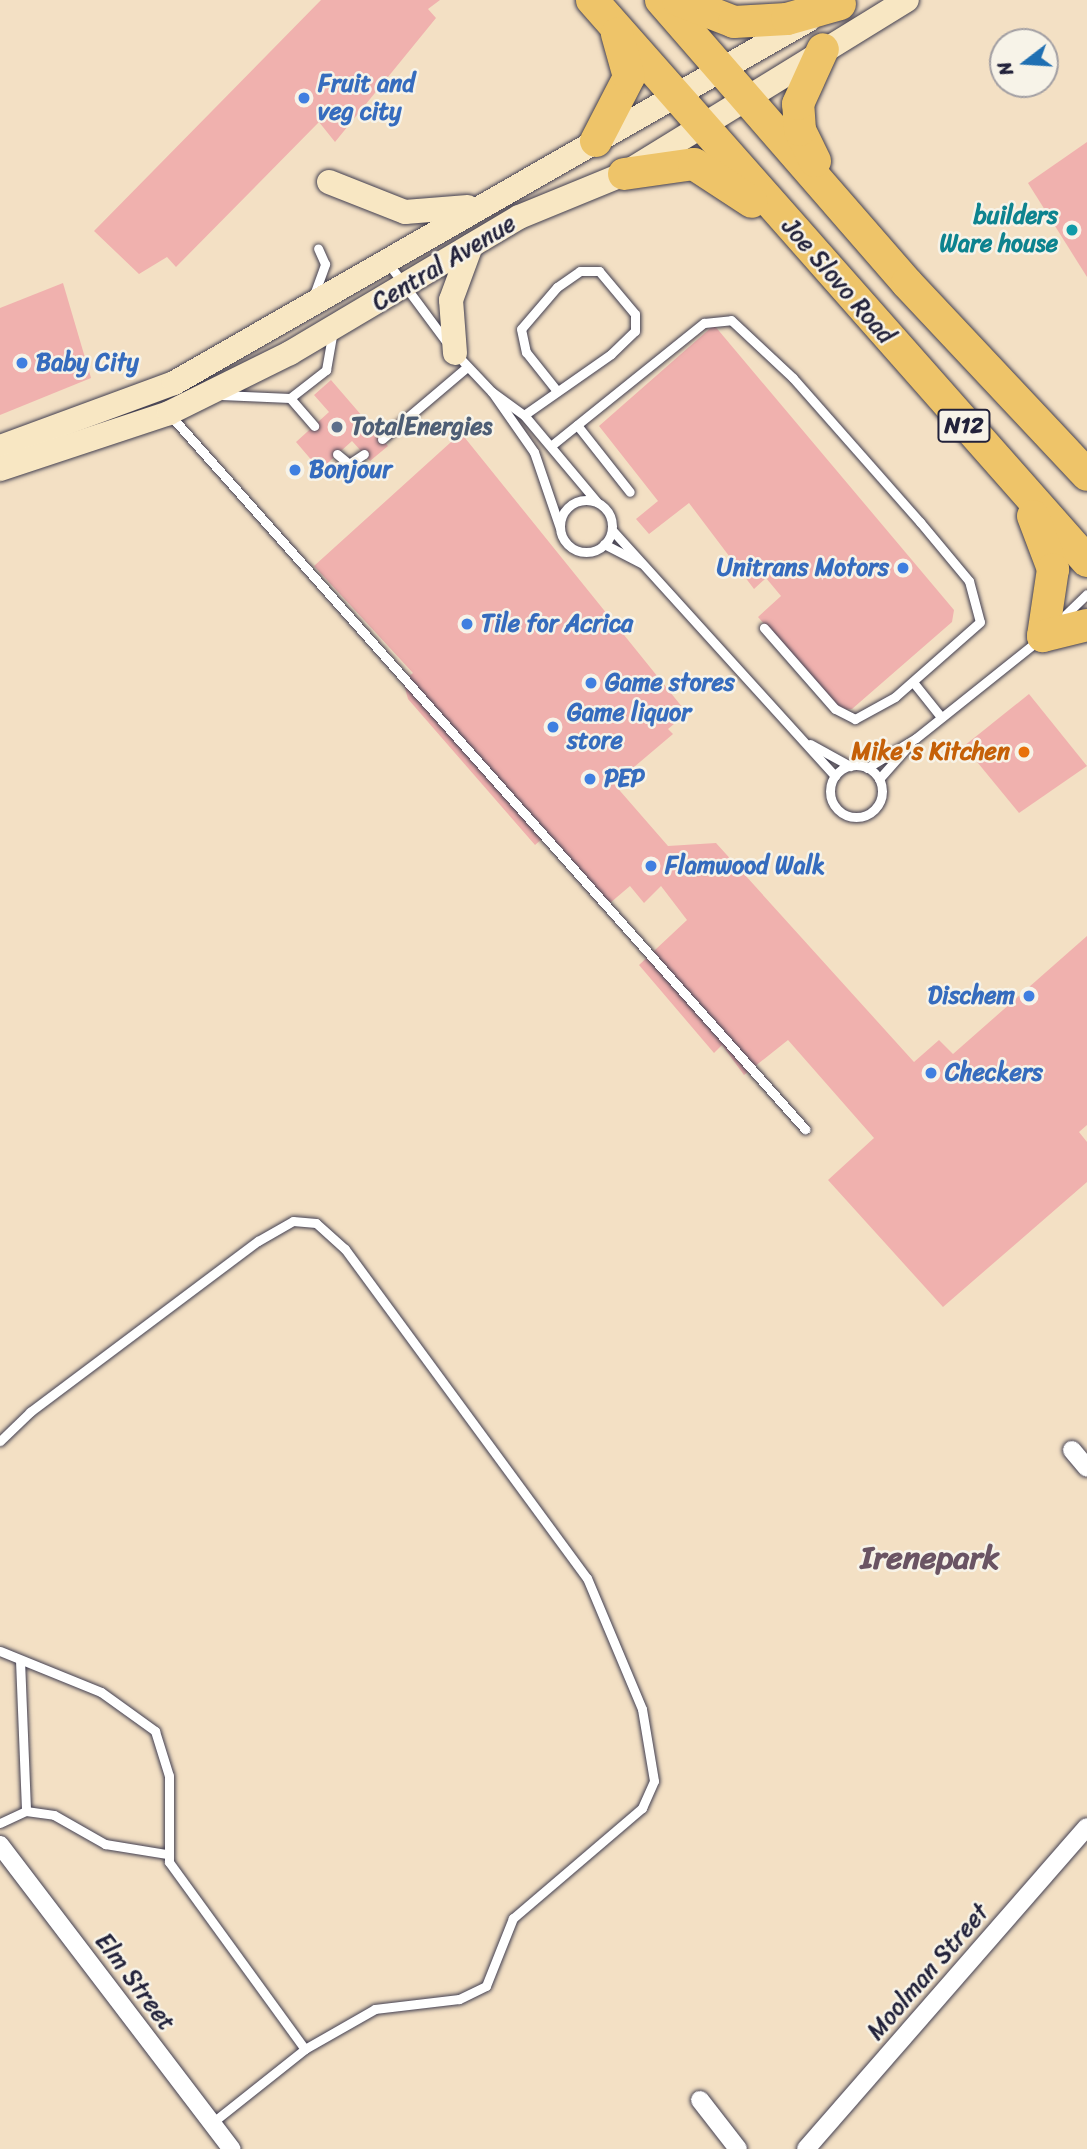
<!DOCTYPE html>
<html>
<head>
<meta charset="utf-8">
<style>
	body { margin:0 }
	#map { position:relative; width:1087px; height:2149px; overflow:hidden; background:#f3e0c4; font-family:Sriracha,sans-serif }
	div>[style] { position:absolute }
	.building>* { inset:0; background:#f0b1ae }
	.roads { filter:drop-shadow(0 0 2px #413e50) drop-shadow(0 0 2px #413e50) }
	.lane>* { height:9px; margin:-4.5px; padding:0 4.5px; transform-origin:4.5px; border-radius:4.5px; background:#fff }
	.lane>.ring { margin:-4.5px; padding:0; box-sizing:content-box; background:none; border:9px solid #fff; border-radius:50% }
	.street>* { height:18px; margin:-9px; padding:0 9px; transform-origin:9px; border-radius:9px; background:#fff }
	.secondary>* { height:24px; margin:-12px; padding:0 12px; transform-origin:12px; border-radius:12px; background:#f8e7c3 }
	.highway>* { height:32px; margin:-16px; padding:0 16px; transform-origin:16px; border-radius:16px; background:#eec469 }
	.dots>* { width:19px; height:19px; translate:-50% -50%; box-sizing:border-box; border:4px solid #f7f3e8; border-radius:50% }
	span { translate:-50% -50%; white-space:nowrap; text-align:center; line-height:1.15; -webkit-text-stroke:5px #f7f3e8; paint-order:stroke }
	.shield-label span { padding:2px 5px; background:#f7f3e8; border:2px solid; border-radius:5px; -webkit-text-stroke-width:0 }
	.shield-label { font-size:23px; color:#22223b; font-weight:700 }
	.shop-label { font-size:24px; color:#366cbe; font-weight:700 }
	.left { translate:0 -50%; text-align:left }
	.right { translate:-100% -50%; text-align:right }
	.culture-label { font-size:24px; color:#0d838f; font-weight:700 }
	.street-label { font-size:24px; color:#22223b }
	.service-label { font-size:24px; color:#4e5e75; font-weight:700 }
	.food-label { font-size:24px; color:#c56008; font-weight:700 }
	.district-label { font-size:32px; color:#6a5463; font-weight:700 }
	.north { position:absolute; left:989px; top:28px; width:70px; height:70px; box-sizing:border-box; background:#f7f3e8; border:2px solid #a29fa3; border-radius:50%; rotate:253deg; font-size:19px; font-weight:700; line-height:28px; text-align:center; color:#22223b }
	.north::after { content:''; display:block; margin:auto; width:24px; height:32px; background:#1f6fb2; clip-path:polygon(50% 0,100% 100%,50% 72%,0 100%) }
</style>
</head>
<body>
<div id="map">
	<div class="building">
		<i style="clip-path:polygon(321px 0,440px 0,428px 9px,436px 18px,335px 142px,319px 122px,176px 267px,167px 257px,139px 274px,94px 231px)"></i>
		<i style="clip-path:polygon(1087px 142px,1087px 277px,1028px 183px)"></i>
		<i style="clip-path:polygon(63px 283px,91px 378px,0 415px,0 308px)"></i>
		<i style="clip-path:polygon(714px 325px,954px 610px,952px 622px,852px 709px,840px 710px,758px 617px,781px 596px,766px 578px,754px 589px,689px 503px,649px 534px,636px 519px,658px 501px,599px 426px)"></i>
		<i style="clip-path:polygon(331px 380px,388px 446px,370px 461px,352px 441px,320px 470px,296px 442px,329px 412px,314px 395px)"></i>
		<i style="clip-path:polygon(461px 433px,687px 713px,668px 729px,673px 734px,614px 784px,668px 846px,716px 843px,914px 1062px,939px 1040px,953px 1054px,1087px 936px,1087px 1125px,1079px 1132px,1087px 1142px,1087px 1182px,943px 1307px,828px 1180px,874px 1138px,788px 1040px,744px 1075px,722px 1045px,714px 1053px,639px 965px,687px 920px,661px 886px,644px 903px,630px 886px,603px 909px,542px 839px,535px 845px,408px 699px,403px 681px,413px 673px,314px 566px)"></i>
		<i style="clip-path:polygon(1029px 694px,1087px 766px,1019px 813px,964px 746px)"></i>
	</div>
	<div class="roads">
		<div class="lane">
			<i style="left:388px;top:263px;width:101px;rotate:53.5deg"></i>
			<i style="left:315px;top:292px;width:30px;rotate:-70deg"></i>
			<i style="left:325px;top:264px;width:17px;rotate:-114deg"></i>
			<i style="left:457px;top:355px;width:51px;rotate:46.6deg"></i>
			<i style="left:492px;top:392px;width:73px;rotate:55deg"></i>
			<i style="left:534px;top:452px;width:80px;rotate:71.1deg"></i>
			<i style="left:492px;top:392px;width:39px;rotate:36deg"></i>
			<i style="left:524px;top:415px;width:114px;rotate:50deg"></i>
			<i style="left:221px;top:395px;width:69px;rotate:2.5deg"></i>
			<i style="left:290px;top:398px;width:46px;rotate:-37.9deg"></i>
			<i style="left:326px;top:370px;width:39px;rotate:-80deg"></i>
			<i style="left:290px;top:398px;width:37px;rotate:49deg"></i>
			<i style="left:170px;top:415px;width:956px;rotate:48.35deg"></i>
			<i style="left:524px;top:415px;width:106px;rotate:-35deg"></i>
			<i style="left:611px;top:354px;width:33px;rotate:-44deg"></i>
			<i style="left:635px;top:331px;width:17px;rotate:-90deg"></i>
			<i style="left:635px;top:314px;width:56px;rotate:-129.9deg"></i>
			<i style="left:599px;top:271px;width:19px;rotate:180deg"></i>
			<i style="left:580px;top:271px;width:28px;rotate:145deg"></i>
			<i style="left:557px;top:287px;width:55px;rotate:130.6deg"></i>
			<i style="left:521px;top:329px;width:24px;rotate:78deg"></i>
			<i style="left:526px;top:352px;width:50px;rotate:51.5deg"></i>
			<i style="left:577px;top:425px;width:85px;rotate:51.7deg"></i>
			<i style="left:382px;top:439px;width:111px;rotate:-40.3deg"></i>
			<i style="left:552px;top:445px;width:195px;rotate:-38.8deg"></i>
			<i style="left:704px;top:323px;width:27px;rotate:-6deg"></i>
			<i style="left:731px;top:320px;width:85px;rotate:43.1deg"></i>
			<i style="left:793px;top:378px;width:192px;rotate:48.6deg"></i>
			<i style="left:920px;top:522px;width:77px;rotate:50.3deg"></i>
			<i style="left:969px;top:581px;width:42px;rotate:75deg"></i>
			<i style="left:980px;top:622px;width:113px;rotate:138.6deg"></i>
			<i style="left:895px;top:697px;width:46px;rotate:151.2deg"></i>
			<i style="left:855px;top:719px;width:22px;rotate:-153deg"></i>
			<i style="left:835px;top:709px;width:108px;rotate:-131.2deg"></i>
			<i style="left:337px;top:454px;width:16px;rotate:40deg"></i>
			<i style="left:349px;top:464px;width:18px;rotate:-34deg"></i>
			<i class="ring" style="left:560px;top:500px;width:43px;height:43px"></i>
			<i style="left:612px;top:530px;width:332px;rotate:47.8deg"></i>
			<i style="left:604px;top:544px;width:42px;rotate:27.2deg"></i>
			<i style="left:1058px;top:622px;width:40px;rotate:-44deg"></i>
			<i style="left:913px;top:682px;width:45px;rotate:51.3deg"></i>
			<i style="left:810px;top:744px;width:46px;rotate:28.8deg"></i>
			<i class="ring" style="left:830px;top:765px;width:43px;height:43px"></i>
			<i style="left:867px;top:768px;width:57px;rotate:-31.5deg"></i>
			<i style="left:916px;top:738px;width:159px;rotate:-38.6deg"></i>
			<i style="left:879px;top:779px;width:47px;rotate:-48.5deg"></i>
			<i style="left:0;top:1441px;width:42px;rotate:-44deg"></i>
			<i style="left:30px;top:1412px;width:285px;rotate:-36.9deg"></i>
			<i style="left:258px;top:1241px;width:40px;rotate:-29.7deg"></i>
			<i style="left:293px;top:1221px;width:23px;rotate:5deg"></i>
			<i style="left:316px;top:1223px;width:39px;rotate:42deg"></i>
			<i style="left:345px;top:1249px;width:408px;rotate:53.7deg"></i>
			<i style="left:587px;top:1578px;width:142px;rotate:67.2deg"></i>
			<i style="left:642px;top:1709px;width:73px;rotate:80.5deg"></i>
			<i style="left:654px;top:1781px;width:30px;rotate:114deg"></i>
			<i style="left:642px;top:1808px;width:170px;rotate:139.5deg"></i>
			<i style="left:513px;top:1918px;width:73px;rotate:111.7deg"></i>
			<i style="left:486px;top:1986px;width:30px;rotate:154deg"></i>
			<i style="left:459px;top:1999px;width:85px;rotate:173.2deg"></i>
			<i style="left:375px;top:2009px;width:81px;rotate:150.3deg"></i>
			<i style="left:305px;top:2049px;width:119px;rotate:141.5deg"></i>
			<i style="left:0;top:1651px;width:109px;rotate:22.1deg"></i>
			<i style="left:101px;top:1692px;width:67px;rotate:35.8deg"></i>
			<i style="left:155px;top:1731px;width:47px;rotate:72.7deg"></i>
			<i style="left:169px;top:1776px;width:86px;rotate:90deg"></i>
			<i style="left:169px;top:1862px;width:231px;rotate:54deg"></i>
			<i style="left:20px;top:1660px;width:151px;rotate:87.7deg"></i>
			<i style="left:0;top:1823px;width:29px;rotate:-25deg"></i>
			<i style="left:26px;top:1811px;width:28px;rotate:8deg"></i>
			<i style="left:54px;top:1815px;width:59px;rotate:29.6deg"></i>
			<i style="left:105px;top:1844px;width:63px;rotate:9.2deg"></i>
		</div>
		<div class="street">
			<i style="left:1072px;top:1450px;width:23px;rotate:50deg"></i>
			<i style="left:0;top:1845px;width:382px;rotate:52.7deg"></i>
			<i style="left:700px;top:2100px;width:62px;rotate:52.2deg"></i>
			<i style="left:806px;top:2149px;width:427px;rotate:-48.9deg"></i>
		</div>
		<div class="secondary">
			<i style="left:329px;top:182px;width:82px;rotate:21.5deg"></i>
			<i style="left:405px;top:212px;width:63px;rotate:-4.5deg"></i>
			<i style="left:455px;top:353px;width:53px;rotate:-94.3deg"></i>
			<i style="left:451px;top:300px;width:58px;rotate:-69.7deg"></i>
			<i style="left:0;top:447px;width:185px;rotate:-20.2deg"></i>
			<i style="left:174px;top:383px;width:731px;rotate:-29.79deg"></i>
			<i style="left:0;top:469px;width:178px;rotate:-18.3deg"></i>
			<i style="left:169px;top:413px;width:135px;rotate:-26.4deg"></i>
			<i style="left:290px;top:353px;width:266px;rotate:-30.7deg"></i>
			<i style="left:519px;top:217px;width:113px;rotate:-22.3deg"></i>
			<i style="left:624px;top:174px;width:332px;rotate:-31.6deg"></i>
		</div>
		<div class="highway">
			<i style="left:592px;top:0;width:748px;rotate:48.58deg"></i>
			<i style="left:661px;top:0;width:375px;rotate:49deg"></i>
			<i style="left:907px;top:283px;width:263px;rotate:46.8deg"></i>
			<i style="left:678px;top:0;width:60px;rotate:21.4deg"></i>
			<i style="left:734px;top:22px;width:53px;rotate:-3.2deg"></i>
			<i style="left:787px;top:19px;width:55px;rotate:-15.8deg"></i>
			<i style="left:596px;top:141px;width:72px;rotate:-62.7deg"></i>
			<i style="left:629px;top:77px;width:45px;rotate:-105.6deg"></i>
			<i style="left:815px;top:161px;width:34px;rotate:-116deg"></i>
			<i style="left:800px;top:130px;width:26px;rotate:-94deg"></i>
			<i style="left:798px;top:104px;width:60px;rotate:-65.6deg"></i>
			<i style="left:624px;top:174px;width:71px;rotate:-8.1deg"></i>
			<i style="left:694px;top:164px;width:69px;rotate:33.2deg"></i>
			<i style="left:1033px;top:516px;width:57px;rotate:69.3deg"></i>
			<i style="left:1053px;top:569px;width:68px;rotate:98.5deg"></i>
			<i style="left:1043px;top:636px;width:45px;rotate:-14deg"></i>
		</div>
	</div>
	<div class="dots">
		<i style="left:304px;top:98px;background:#3f7fe0"></i>
		<i style="left:1072px;top:230px;background:#0f9aa8"></i>
		<i style="left:22px;top:363px;background:#3f7fe0"></i>
		<i style="left:337px;top:427px;background:#5c6f8a"></i>
		<i style="left:295px;top:470px;background:#3f7fe0"></i>
		<i style="left:903px;top:568px;background:#3f7fe0"></i>
		<i style="left:467px;top:624px;background:#3f7fe0"></i>
		<i style="left:591px;top:683px;background:#3f7fe0"></i>
		<i style="left:553px;top:727px;background:#3f7fe0"></i>
		<i style="left:1024px;top:752px;background:#e8710a"></i>
		<i style="left:590px;top:779px;background:#3f7fe0"></i>
		<i style="left:651px;top:866px;background:#3f7fe0"></i>
		<i style="left:1029px;top:996px;background:#3f7fe0"></i>
		<i style="left:931px;top:1073px;background:#3f7fe0"></i>
	</div>
	<div class="shield-label">
		<span style="left:964px;top:426px">N12</span>
	</div>
	<div class="shop-label">
		<span class="left" style="left:318px;top:98px">Fruit and<br>veg city</span>
		<span class="left" style="left:36px;top:363px">Baby City</span>
		<span class="left" style="left:309px;top:470px">Bonjour</span>
		<span class="right" style="left:889px;top:568px">Unitrans Motors</span>
		<span class="left" style="left:481px;top:624px">Tile for Acrica</span>
		<span class="left" style="left:605px;top:683px">Game stores</span>
		<span class="left" style="left:567px;top:727px">Game liquor<br>store</span>
		<span class="left" style="left:604px;top:779px">PEP</span>
		<span class="left" style="left:665px;top:866px">Flamwood Walk</span>
		<span class="right" style="left:1015px;top:996px">Dischem</span>
		<span class="left" style="left:945px;top:1073px">Checkers</span>
	</div>
	<div class="culture-label">
		<span class="right" style="left:1058px;top:230px">builders<br>Ware house</span>
	</div>
	<div class="street-label">
		<span style="left:444px;top:263px;rotate:-31deg">Central Avenue</span>
		<span style="left:838px;top:281px;rotate:49deg">Joe Slovo Road</span>
		<span style="left:928px;top:1972px;rotate:-49deg">Moolman Street</span>
		<span style="left:135px;top:1982px;rotate:53deg">Elm Street</span>
	</div>
	<div class="service-label">
		<span class="left" style="left:351px;top:427px">TotalEnergies</span>
	</div>
	<div class="food-label">
		<span class="right" style="left:1010px;top:752px">Mike's Kitchen</span>
	</div>
	<div class="district-label">
		<span style="left:930px;top:1558px">Irenepark</span>
	</div>
	<div class="north">N</div>
</div>
</body>
</html>
